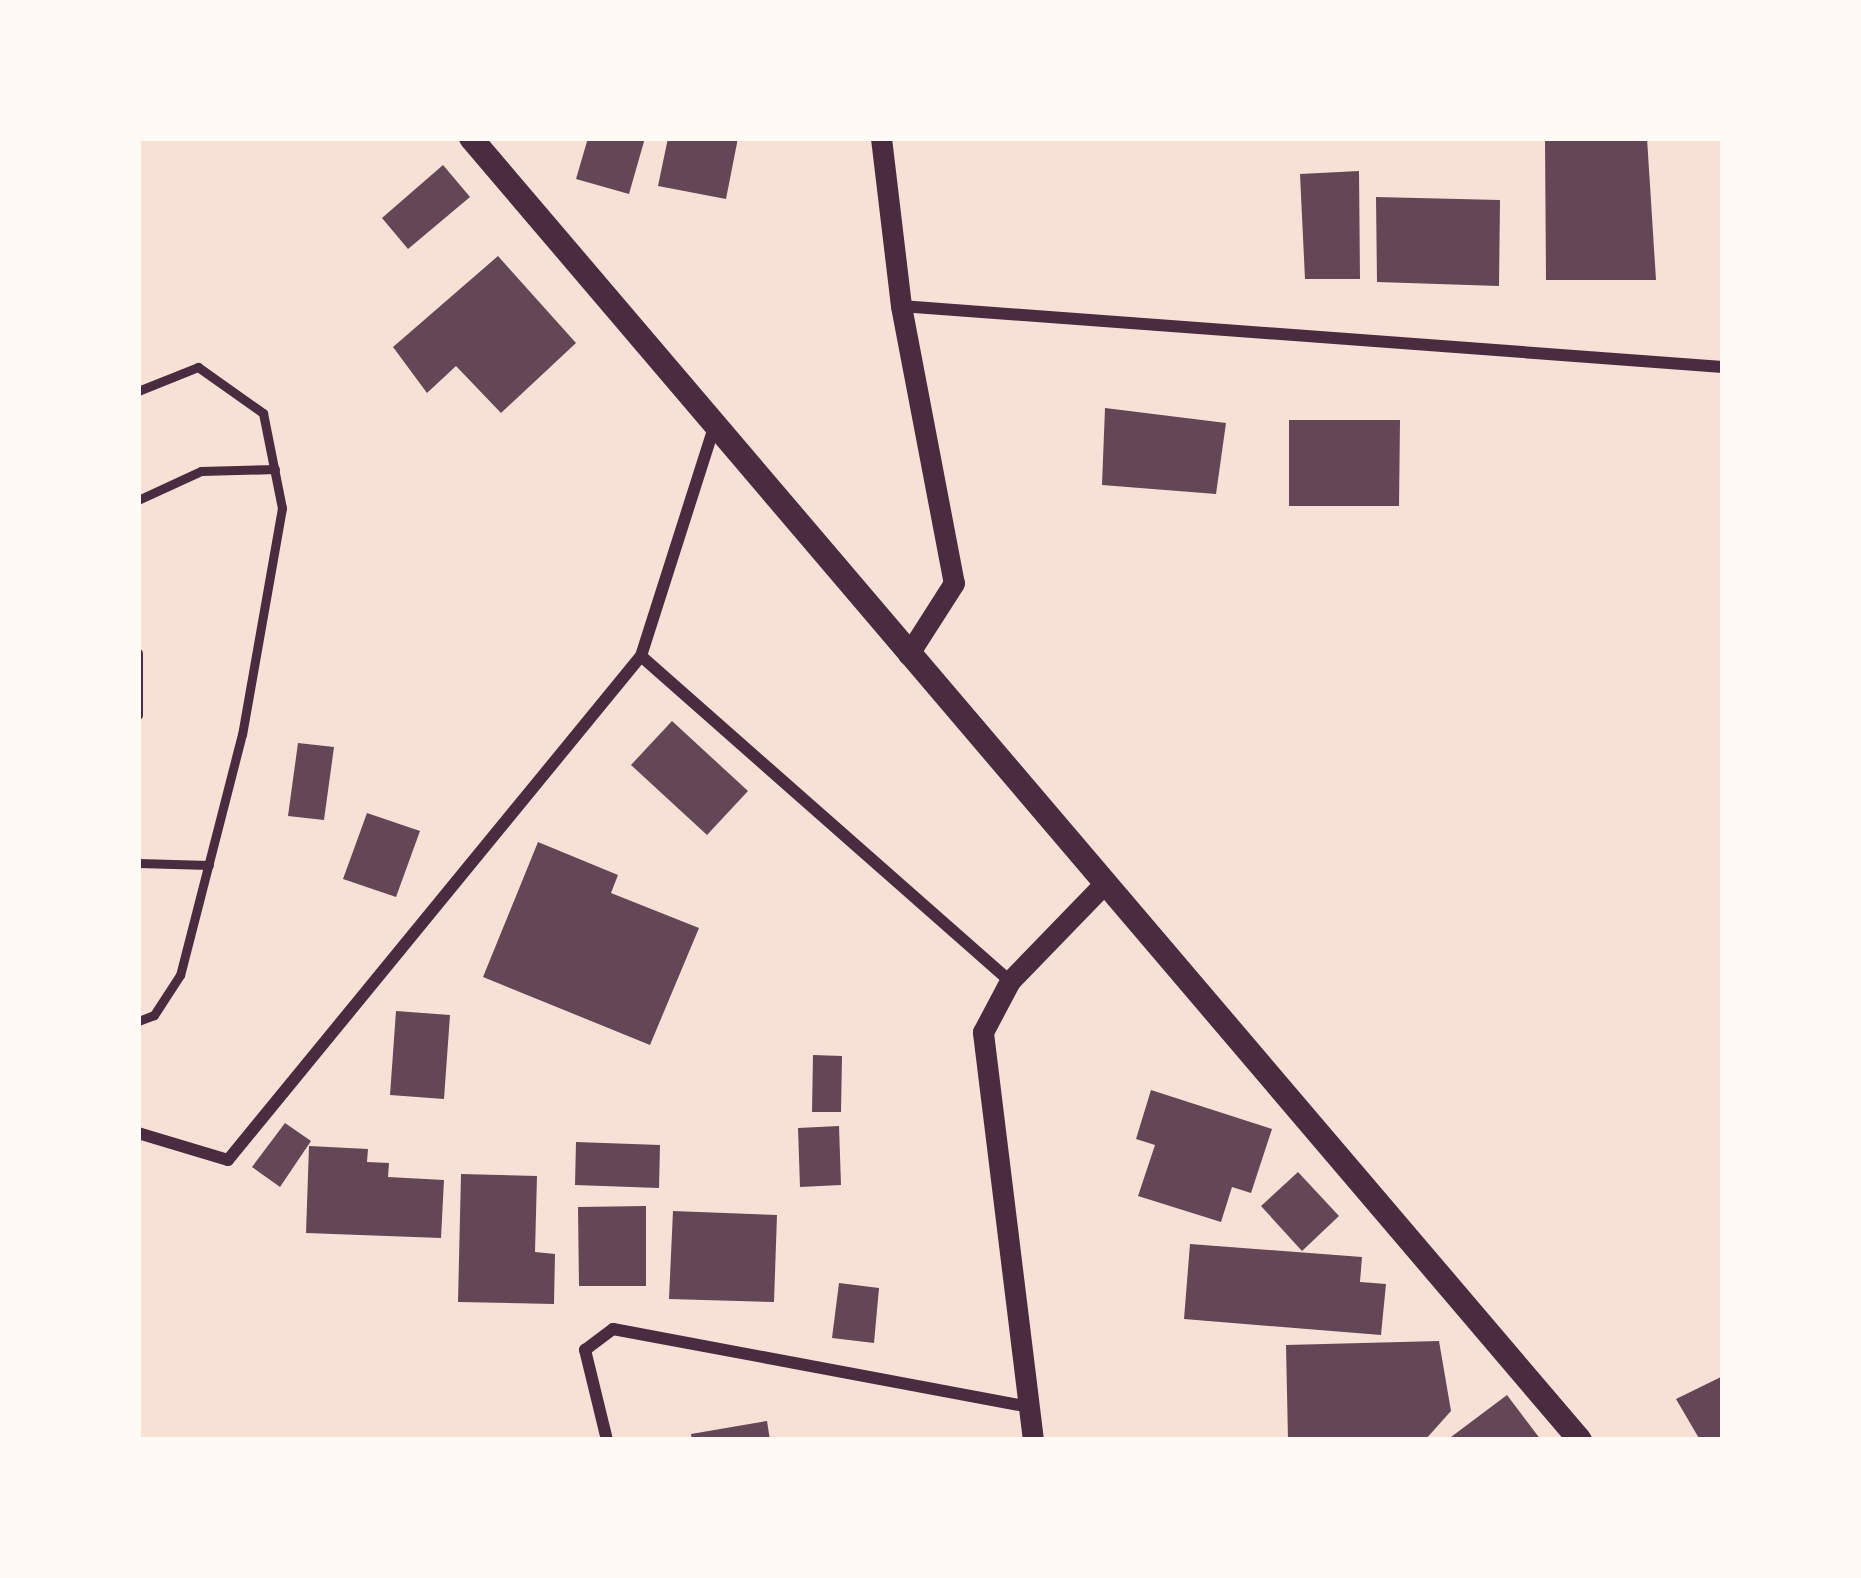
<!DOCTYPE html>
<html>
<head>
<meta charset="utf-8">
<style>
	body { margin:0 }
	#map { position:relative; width:1861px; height:1578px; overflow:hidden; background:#f7e1d7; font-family:"Sofia Sans Condensed",sans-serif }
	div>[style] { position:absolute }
	.building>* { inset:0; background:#644757 }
	.service>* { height:9px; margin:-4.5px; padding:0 4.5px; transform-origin:4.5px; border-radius:4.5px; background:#4a2c40 }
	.minor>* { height:12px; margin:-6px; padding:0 6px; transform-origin:6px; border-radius:6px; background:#4a2c40 }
	.tertiary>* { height:21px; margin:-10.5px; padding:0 10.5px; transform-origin:10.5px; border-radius:10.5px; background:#4a2c40 }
	.secondary>* { height:24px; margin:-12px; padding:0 12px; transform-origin:12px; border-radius:12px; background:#4a2c40 }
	span { translate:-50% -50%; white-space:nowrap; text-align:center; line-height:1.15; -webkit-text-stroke:9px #fffaf5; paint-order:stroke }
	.frame { position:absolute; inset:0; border:141px solid #fffaf5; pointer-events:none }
</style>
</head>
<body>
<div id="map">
	<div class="building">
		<i style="clip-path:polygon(588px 138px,645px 138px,629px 194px,576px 179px)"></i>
		<i style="clip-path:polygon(668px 138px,738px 138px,726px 199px,658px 186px)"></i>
		<i style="clip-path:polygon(1545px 138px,1647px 138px,1656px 280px,1546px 280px)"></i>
		<i style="clip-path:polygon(443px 165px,470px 197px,408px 249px,382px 218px)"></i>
		<i style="clip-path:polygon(1359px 171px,1360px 279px,1305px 279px,1300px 174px)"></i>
		<i style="clip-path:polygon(1376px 197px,1500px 200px,1499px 286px,1377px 282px)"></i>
		<i style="clip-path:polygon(498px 256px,576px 343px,501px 413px,456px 366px,427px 393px,393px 347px)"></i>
		<i style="clip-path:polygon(1105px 408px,1226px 423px,1216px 494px,1102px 485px)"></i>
		<i style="clip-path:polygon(1289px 420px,1400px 420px,1399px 506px,1289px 506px)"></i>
		<i style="clip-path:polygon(672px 721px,748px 791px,707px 835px,631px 765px)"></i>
		<i style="clip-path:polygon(298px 743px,334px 747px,324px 820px,288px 816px)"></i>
		<i style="clip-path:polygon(367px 813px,420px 831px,396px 897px,343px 879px)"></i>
		<i style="clip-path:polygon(538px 842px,618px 875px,611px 893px,699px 928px,650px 1045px,483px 977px)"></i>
		<i style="clip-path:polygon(396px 1011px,450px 1015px,444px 1099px,390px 1095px)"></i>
		<i style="clip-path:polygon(813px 1055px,842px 1056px,841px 1112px,812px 1112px)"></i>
		<i style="clip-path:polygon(1151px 1090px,1272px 1129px,1251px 1193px,1232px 1187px,1221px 1222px,1138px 1196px,1155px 1145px,1136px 1139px)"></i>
		<i style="clip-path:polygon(285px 1123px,311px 1141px,280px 1187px,252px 1167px)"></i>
		<i style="clip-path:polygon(839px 1126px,841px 1185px,800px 1187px,798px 1128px)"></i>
		<i style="clip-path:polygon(576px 1142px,660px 1145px,659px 1188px,575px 1185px)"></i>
		<i style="clip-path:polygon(309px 1146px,368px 1149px,367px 1162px,389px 1163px,388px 1177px,444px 1180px,441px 1238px,306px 1233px)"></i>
		<i style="clip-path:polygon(1298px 1172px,1339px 1216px,1302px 1251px,1261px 1206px)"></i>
		<i style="clip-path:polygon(461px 1174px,537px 1176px,535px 1252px,555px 1254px,554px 1304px,458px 1302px)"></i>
		<i style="clip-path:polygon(646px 1206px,646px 1286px,579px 1286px,578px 1207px)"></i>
		<i style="clip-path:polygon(673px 1211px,777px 1215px,774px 1302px,669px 1299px)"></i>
		<i style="clip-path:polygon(1190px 1244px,1362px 1257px,1360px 1282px,1386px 1284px,1381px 1335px,1184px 1319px)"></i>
		<i style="clip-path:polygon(839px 1283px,879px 1288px,874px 1343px,832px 1338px)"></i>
		<i style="clip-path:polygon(1439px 1341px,1451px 1411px,1425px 1440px,1288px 1440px,1286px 1345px)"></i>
		<i style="clip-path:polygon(1723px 1376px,1723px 1440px,1700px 1440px,1676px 1399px)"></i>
		<i style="clip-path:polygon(1507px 1395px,1541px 1440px,1447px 1440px)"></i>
		<i style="clip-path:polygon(767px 1421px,770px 1440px,692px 1440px,691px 1434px)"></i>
	</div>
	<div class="service">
		<i style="left:138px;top:391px;width:65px;rotate:-21.8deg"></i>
		<i style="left:198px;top:367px;width:80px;rotate:35.3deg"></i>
		<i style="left:263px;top:413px;width:97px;rotate:78.7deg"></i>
		<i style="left:282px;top:508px;width:230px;rotate:100deg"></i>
		<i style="left:242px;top:734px;width:249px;rotate:104.4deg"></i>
		<i style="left:180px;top:975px;width:48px;rotate:123deg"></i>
		<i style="left:154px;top:1015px;width:17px;rotate:159deg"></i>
		<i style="left:138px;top:500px;width:69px;rotate:-24.7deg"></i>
		<i style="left:201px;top:471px;width:74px;rotate:-1.5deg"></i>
		<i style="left:138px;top:653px;width:62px;rotate:90deg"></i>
		<i style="left:138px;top:863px;width:71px;rotate:1.6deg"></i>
	</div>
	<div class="minor">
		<i style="left:901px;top:306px;width:824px;rotate:4.24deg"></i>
		<i style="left:641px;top:656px;width:492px;rotate:41.4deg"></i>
		<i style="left:138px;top:1133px;width:94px;rotate:16.7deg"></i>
		<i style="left:228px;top:1160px;width:652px;rotate:-50.67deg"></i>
		<i style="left:641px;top:656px;width:240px;rotate:-72.3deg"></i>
		<i style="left:607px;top:1440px;width:93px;rotate:-103.7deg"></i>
		<i style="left:585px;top:1350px;width:35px;rotate:-37deg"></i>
		<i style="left:613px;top:1329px;width:423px;rotate:10.6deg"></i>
	</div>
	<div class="tertiary">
		<i style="left:881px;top:138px;width:169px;rotate:83.2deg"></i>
		<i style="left:901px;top:306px;width:282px;rotate:79.2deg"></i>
		<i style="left:954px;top:583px;width:85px;rotate:122.6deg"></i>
		<i style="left:1033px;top:1440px;width:411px;rotate:-97deg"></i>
		<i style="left:983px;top:1032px;width:58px;rotate:-62.1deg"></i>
		<i style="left:1010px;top:981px;width:135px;rotate:-45.9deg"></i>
	</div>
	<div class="secondary">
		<i style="left:471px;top:138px;width:1710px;rotate:49.58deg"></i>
	</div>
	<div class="frame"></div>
</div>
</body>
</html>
